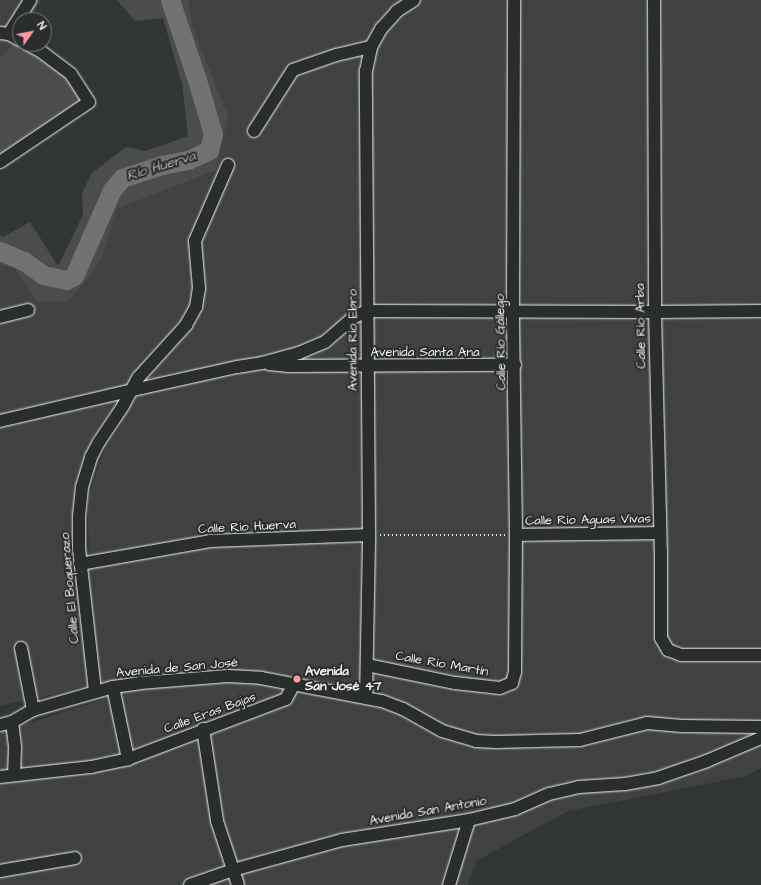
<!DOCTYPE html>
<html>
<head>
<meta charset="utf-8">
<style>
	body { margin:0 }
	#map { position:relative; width:761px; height:885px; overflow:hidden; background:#323535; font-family:"Architects Daughter",sans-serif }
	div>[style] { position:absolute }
	.built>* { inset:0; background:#404242 }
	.green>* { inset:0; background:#4b4d4c }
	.river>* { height:19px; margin:-9.5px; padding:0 9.5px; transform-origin:9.5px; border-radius:9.5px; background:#727370 }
	.path>* { height:2px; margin-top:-1px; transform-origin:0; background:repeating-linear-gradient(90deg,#f4f1e8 0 1px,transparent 0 4px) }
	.roads { filter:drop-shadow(0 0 1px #f4f1e8) drop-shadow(0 0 1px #f4f1e8) }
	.street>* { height:12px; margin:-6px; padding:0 6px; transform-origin:6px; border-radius:6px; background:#2a2d2e }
	.dots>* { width:11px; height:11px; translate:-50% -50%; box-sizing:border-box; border:2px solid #2a2d2e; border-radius:50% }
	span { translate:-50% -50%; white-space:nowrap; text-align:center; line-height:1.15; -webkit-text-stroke:4px #2a2d2e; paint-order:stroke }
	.street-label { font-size:13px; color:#f4f1e8 }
	.poi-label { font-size:13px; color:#f4f1e8; font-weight:700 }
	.left { translate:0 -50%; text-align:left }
	.water-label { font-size:14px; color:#b3b2ac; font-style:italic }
	.north { position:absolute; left:12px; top:12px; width:40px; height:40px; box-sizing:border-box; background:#2a2d2e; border:1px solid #7b7b78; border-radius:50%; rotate:57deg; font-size:11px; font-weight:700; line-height:16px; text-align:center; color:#f4f1e8 }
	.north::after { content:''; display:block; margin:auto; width:14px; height:18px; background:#ff9aa2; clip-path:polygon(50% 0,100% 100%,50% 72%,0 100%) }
</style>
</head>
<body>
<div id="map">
	<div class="built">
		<i style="clip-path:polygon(0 0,41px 0,29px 20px,20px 20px,20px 33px,12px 46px,0 58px)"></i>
		<i style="clip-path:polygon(188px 0,761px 0,761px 768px,747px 776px,568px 811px,476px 861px,468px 885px,0 885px,0 730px,19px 726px,102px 700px,89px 577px,88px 501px,96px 474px,106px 447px,122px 423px,108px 411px,110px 413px,92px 439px,81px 470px,74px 499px,75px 569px,90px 686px,0 706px,0 266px,13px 266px,37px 302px,104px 252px,117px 209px,215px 170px)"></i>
	</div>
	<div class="green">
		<i style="clip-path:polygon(117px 0,188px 0,193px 28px,228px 116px,216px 170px,117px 209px,104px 252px,89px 277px,69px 301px,37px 302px,13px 266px,0 266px,0 235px,3px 237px,30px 222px,58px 266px,83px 215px,82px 193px,92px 173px,126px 147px,146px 151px,188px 136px,182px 84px,163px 18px,135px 21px)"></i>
		<i style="clip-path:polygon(17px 38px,42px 52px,89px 102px,0 162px,0 58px,12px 46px)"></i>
	</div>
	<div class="river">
		<i style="left:0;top:251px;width:26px;rotate:23deg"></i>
		<i style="left:24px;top:261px;width:24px;rotate:36deg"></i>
		<i style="left:43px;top:275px;width:24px;rotate:12deg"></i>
		<i style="left:66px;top:280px;width:9px;rotate:-27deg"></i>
		<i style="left:74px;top:276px;width:94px;rotate:-66.2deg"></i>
		<i style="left:112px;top:190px;width:16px;rotate:-50deg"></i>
		<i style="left:122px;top:178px;width:42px;rotate:-18deg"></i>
		<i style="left:162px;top:165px;width:26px;rotate:-11deg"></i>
		<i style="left:188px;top:160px;width:23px;rotate:-25deg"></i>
		<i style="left:209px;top:150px;width:16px;rotate:-76deg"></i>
		<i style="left:213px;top:134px;width:56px;rotate:-106.5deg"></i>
		<i style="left:197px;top:80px;width:84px;rotate:-108.6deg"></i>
	</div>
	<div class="path">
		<i style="left:380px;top:535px;width:125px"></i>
	</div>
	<div class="roads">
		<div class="street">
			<i style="left:654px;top:0;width:312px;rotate:89.8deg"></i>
			<i style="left:655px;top:312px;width:239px;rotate:88.6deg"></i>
			<i style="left:661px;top:551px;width:87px;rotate:90deg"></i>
			<i style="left:661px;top:638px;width:14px;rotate:60deg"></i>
			<i style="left:668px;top:650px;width:14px;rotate:21deg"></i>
			<i style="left:681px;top:655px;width:80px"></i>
			<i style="left:0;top:33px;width:9px;rotate:6deg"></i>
			<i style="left:9px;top:34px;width:40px;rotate:-58deg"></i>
			<i style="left:9px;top:34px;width:13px;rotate:29deg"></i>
			<i style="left:254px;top:131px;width:72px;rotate:-57.4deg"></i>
			<i style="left:293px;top:70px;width:46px;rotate:-19.2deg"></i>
			<i style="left:336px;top:55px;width:36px;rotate:-13deg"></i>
			<i style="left:0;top:162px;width:107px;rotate:-34deg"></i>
			<i style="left:89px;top:102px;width:33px;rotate:-123deg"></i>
			<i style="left:71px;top:74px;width:36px;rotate:-143deg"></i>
			<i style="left:42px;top:52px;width:17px;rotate:-152deg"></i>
			<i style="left:0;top:317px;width:29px;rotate:-14deg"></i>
			<i style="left:269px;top:364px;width:20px;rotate:6deg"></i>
			<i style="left:289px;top:366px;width:226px;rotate:-0.3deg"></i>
			<i style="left:0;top:421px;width:146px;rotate:-13.1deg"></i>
			<i style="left:142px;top:388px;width:97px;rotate:-12.5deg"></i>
			<i style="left:237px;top:367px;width:25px;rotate:-9deg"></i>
			<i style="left:262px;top:363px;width:38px;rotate:-15deg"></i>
			<i style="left:299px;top:353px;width:28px;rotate:-23deg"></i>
			<i style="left:325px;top:342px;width:38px;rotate:-41deg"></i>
			<i style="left:354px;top:317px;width:14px;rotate:-25deg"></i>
			<i style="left:367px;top:311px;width:288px;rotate:0.2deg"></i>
			<i style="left:655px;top:312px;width:106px;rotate:-0.5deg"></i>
			<i style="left:516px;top:535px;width:144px;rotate:-0.8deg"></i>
			<i style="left:80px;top:564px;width:132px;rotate:-10deg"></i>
			<i style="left:210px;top:541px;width:159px;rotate:-2.2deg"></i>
			<i style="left:21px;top:648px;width:63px;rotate:79deg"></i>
			<i style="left:367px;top:665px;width:90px;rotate:11.6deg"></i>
			<i style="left:455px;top:683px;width:45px;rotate:6.3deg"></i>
			<i style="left:500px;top:688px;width:13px;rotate:-23deg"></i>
			<i style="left:512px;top:683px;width:11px;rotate:-75deg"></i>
			<i style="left:515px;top:672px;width:137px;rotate:-89.6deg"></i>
			<i style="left:516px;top:535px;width:225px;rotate:-90.8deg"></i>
			<i style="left:513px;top:310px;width:310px;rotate:-89.8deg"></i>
			<i style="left:113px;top:687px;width:74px;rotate:78.2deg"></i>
			<i style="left:95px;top:691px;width:143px;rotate:-96.4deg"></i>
			<i style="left:79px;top:549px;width:33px;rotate:-90deg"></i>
			<i style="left:79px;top:516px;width:29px;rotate:-84deg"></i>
			<i style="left:82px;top:487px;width:31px;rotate:-73deg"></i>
			<i style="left:91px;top:457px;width:17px;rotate:-62deg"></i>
			<i style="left:99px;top:442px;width:43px;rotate:-56.3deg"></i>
			<i style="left:123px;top:406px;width:32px;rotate:-62deg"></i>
			<i style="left:138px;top:378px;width:72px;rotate:-47.8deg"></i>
			<i style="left:186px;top:325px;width:21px;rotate:-61deg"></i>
			<i style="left:196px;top:307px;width:19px;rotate:-81deg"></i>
			<i style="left:199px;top:288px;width:47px;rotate:-94.9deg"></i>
			<i style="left:195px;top:241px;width:83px;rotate:-66.5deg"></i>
			<i style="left:366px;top:698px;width:163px;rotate:-88.9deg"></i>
			<i style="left:369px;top:535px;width:464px;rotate:-90.4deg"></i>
			<i style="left:366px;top:71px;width:25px;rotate:-78deg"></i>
			<i style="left:371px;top:47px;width:21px;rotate:-61deg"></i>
			<i style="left:381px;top:29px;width:24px;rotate:-48deg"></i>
			<i style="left:397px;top:11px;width:20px;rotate:-33deg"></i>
			<i style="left:12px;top:722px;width:26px;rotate:83deg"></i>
			<i style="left:15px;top:748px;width:27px;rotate:92deg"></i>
			<i style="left:0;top:725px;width:12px;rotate:-14deg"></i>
			<i style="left:12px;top:722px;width:24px;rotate:-30deg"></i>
			<i style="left:33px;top:710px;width:83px;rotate:-16deg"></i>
			<i style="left:113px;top:687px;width:27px;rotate:-8deg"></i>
			<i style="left:140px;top:683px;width:88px;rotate:-4.5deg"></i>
			<i style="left:228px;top:676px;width:33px;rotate:3deg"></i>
			<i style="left:261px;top:678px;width:123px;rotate:10.8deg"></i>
			<i style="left:382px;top:701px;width:22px;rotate:21deg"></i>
			<i style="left:403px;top:709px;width:45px;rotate:29.4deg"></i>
			<i style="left:442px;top:731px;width:35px;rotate:16deg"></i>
			<i style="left:476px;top:741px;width:20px;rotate:3deg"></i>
			<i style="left:496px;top:742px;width:84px;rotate:-1.4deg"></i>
			<i style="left:580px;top:740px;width:69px;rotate:-14.2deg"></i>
			<i style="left:647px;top:723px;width:35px;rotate:5deg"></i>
			<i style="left:682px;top:726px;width:79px;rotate:0.7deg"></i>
			<i style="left:203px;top:729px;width:93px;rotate:81.3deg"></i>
			<i style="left:217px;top:821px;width:67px;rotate:71.8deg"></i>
			<i style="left:0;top:777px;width:92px;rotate:-6.3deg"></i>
			<i style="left:91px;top:767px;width:38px;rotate:-12deg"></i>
			<i style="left:128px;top:759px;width:169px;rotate:-20.8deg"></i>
			<i style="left:286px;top:699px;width:17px;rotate:-62deg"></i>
			<i style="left:0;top:871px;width:76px;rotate:-9.8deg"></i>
			<i style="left:190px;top:885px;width:46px;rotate:-19.2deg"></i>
			<i style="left:233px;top:870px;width:113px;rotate:-15.4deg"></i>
			<i style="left:342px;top:840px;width:129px;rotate:-8.9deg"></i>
			<i style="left:469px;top:820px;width:47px;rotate:-13.4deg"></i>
			<i style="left:515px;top:809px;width:37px;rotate:-24deg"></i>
			<i style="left:549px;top:794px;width:31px;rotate:-13deg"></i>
			<i style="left:579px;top:787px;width:46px;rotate:-3.7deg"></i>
			<i style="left:625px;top:784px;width:34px;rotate:-10deg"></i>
			<i style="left:658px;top:778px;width:52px;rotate:-19.1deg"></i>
			<i style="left:707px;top:761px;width:59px;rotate:-23.1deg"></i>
			<i style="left:449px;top:885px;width:68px;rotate:-72.9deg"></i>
		</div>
	</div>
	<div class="dots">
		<i style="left:297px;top:679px;background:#ff9aa2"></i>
	</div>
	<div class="street-label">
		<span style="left:641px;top:326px;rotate:-91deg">Calle Río Arba</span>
		<span style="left:353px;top:340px;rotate:-90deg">Avenida Río Ebro</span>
		<span style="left:501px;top:342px;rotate:-91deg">Calle Río Gállego</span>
		<span style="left:425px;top:352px">Avenida Santa Ana</span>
		<span style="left:588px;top:520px;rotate:-1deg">Calle Río Aguas Vivas</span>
		<span style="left:247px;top:527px;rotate:-3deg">Calle Río Huerva</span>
		<span style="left:70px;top:588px;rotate:-95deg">Calle El Boquerazo</span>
		<span style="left:442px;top:664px;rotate:10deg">Calle Río Martín</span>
		<span style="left:177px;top:668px;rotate:-5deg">Avenida de San José</span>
		<span style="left:210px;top:713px;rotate:-20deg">Calle Eras Bajas</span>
		<span style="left:428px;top:811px;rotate:-10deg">Avenida San Antonio</span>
	</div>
	<div class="poi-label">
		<span class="left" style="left:305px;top:679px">Avenida<br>San José 47</span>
	</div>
	<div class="water-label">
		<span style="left:161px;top:166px;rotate:-17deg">Río Huerva</span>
	</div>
	<div class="north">N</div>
</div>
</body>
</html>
